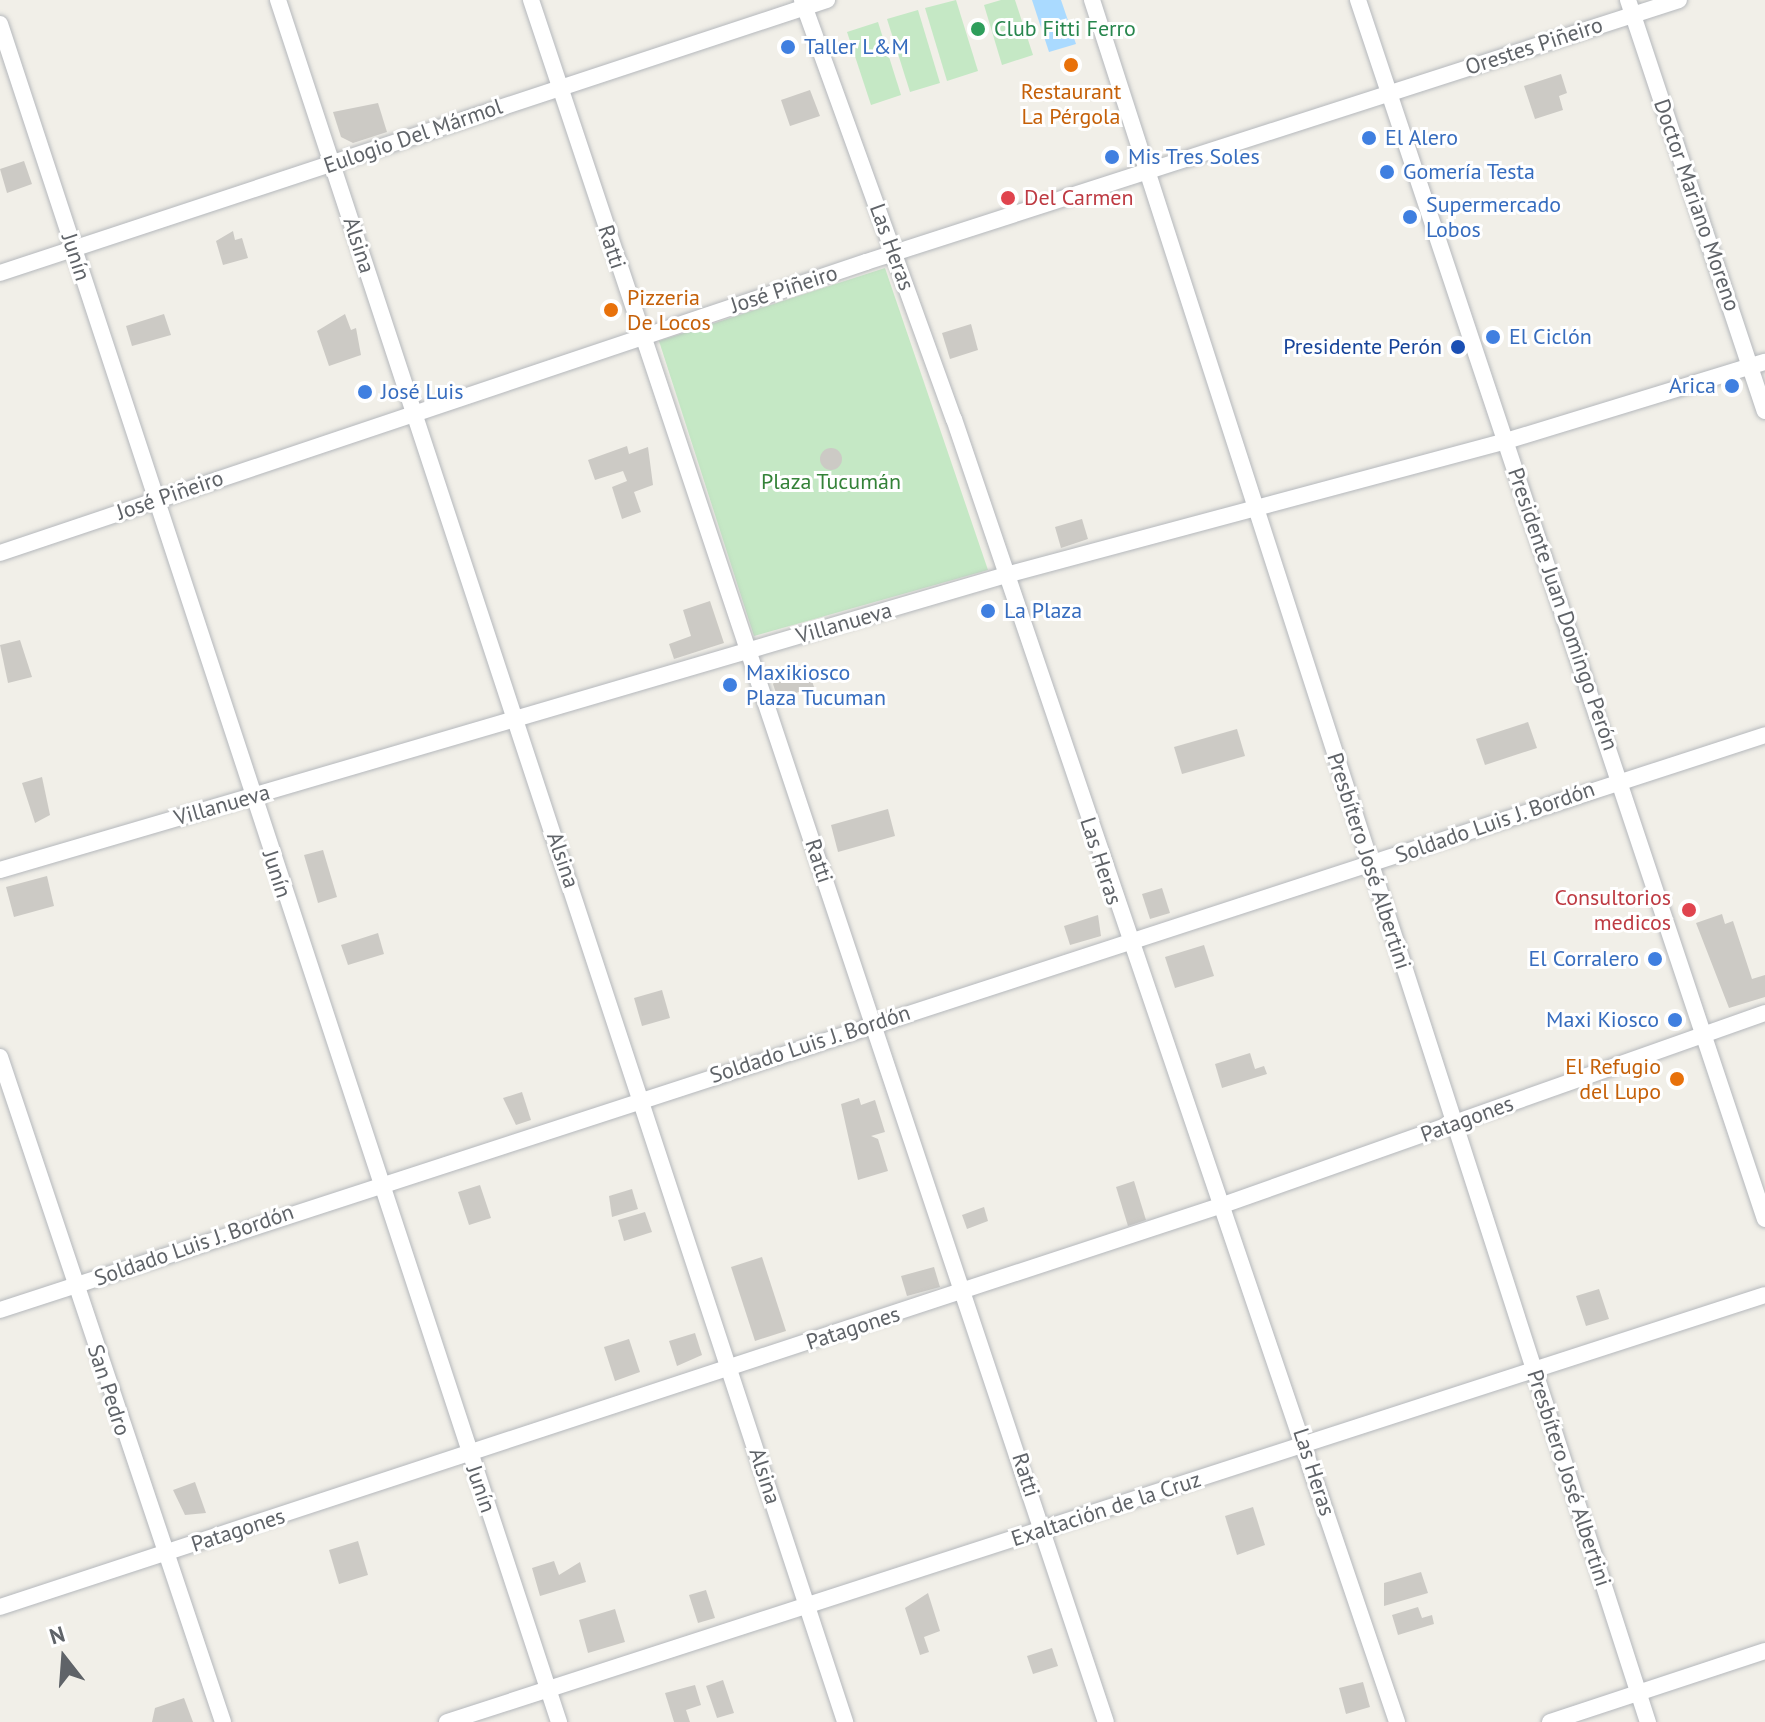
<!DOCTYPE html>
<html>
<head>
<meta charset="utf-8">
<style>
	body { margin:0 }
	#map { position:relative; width:1765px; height:1722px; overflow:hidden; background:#f1efe8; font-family:"PT Sans",sans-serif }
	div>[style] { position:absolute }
	.green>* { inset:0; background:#c5e8c5 }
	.water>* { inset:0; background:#aadaff }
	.building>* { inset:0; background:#cccac5 }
	.round { border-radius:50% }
	.roads { filter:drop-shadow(0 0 2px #b5b8bc) drop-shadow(0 0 2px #b5b8bc) }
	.minor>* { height:16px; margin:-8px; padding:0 8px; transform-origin:8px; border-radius:8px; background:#fff }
	.dots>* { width:22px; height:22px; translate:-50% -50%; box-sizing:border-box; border:4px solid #fff; border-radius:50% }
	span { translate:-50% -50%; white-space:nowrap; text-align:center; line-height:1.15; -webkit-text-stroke:6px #fff; paint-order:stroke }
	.leisure-label { font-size:22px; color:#27864d }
	.left { translate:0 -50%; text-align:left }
	.street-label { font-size:22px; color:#5f6368 }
	.shop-label { font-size:22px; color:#366cbe }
	.right { translate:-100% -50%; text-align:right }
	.food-label { font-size:22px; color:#c56008 }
	.health-label { font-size:22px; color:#be3a42 }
	.transit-label { font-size:22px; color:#164399 }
	.park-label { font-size:22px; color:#348238 }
	.north { position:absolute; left:24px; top:1618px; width:80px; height:80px; -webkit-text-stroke:6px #fff; paint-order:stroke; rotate:343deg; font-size:22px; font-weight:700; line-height:32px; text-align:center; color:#5f6368 }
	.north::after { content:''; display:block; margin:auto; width:28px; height:36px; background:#5f6368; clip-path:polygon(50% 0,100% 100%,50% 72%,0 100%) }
</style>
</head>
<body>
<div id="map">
	<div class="green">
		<i style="clip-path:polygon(956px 0,978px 71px,947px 81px,925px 8px)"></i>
		<i style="clip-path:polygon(1001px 0,1015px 0,1033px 55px,1002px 65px,984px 5px)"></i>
		<i style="clip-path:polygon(918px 10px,940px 83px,910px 92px,887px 19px)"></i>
		<i style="clip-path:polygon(878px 22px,901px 95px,871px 105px,847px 32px)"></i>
		<i style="clip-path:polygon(885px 268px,988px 570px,754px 636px,659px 341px)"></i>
	</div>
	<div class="water">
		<i style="clip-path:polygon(1032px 0,1061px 0,1076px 44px,1049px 52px)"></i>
	</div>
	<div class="building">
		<i style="clip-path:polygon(1561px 74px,1567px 93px,1559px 96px,1563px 110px,1535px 119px,1524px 86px)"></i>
		<i style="clip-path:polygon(810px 90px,820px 116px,790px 126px,781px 100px)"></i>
		<i style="clip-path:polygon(378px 103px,387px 132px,353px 143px,341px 137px,333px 112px)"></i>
		<i style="clip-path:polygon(24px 161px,32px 184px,7px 193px,0 169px)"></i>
		<i style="clip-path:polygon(233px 231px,235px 240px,242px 238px,248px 258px,223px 265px,216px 241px)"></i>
		<i style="clip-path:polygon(164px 314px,171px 335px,132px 346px,126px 326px)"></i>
		<i style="clip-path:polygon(345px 314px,351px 330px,356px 328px,361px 355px,329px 366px,317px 331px)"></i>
		<i style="clip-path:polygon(971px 324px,978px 350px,950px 359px,942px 333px)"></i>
		<i style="clip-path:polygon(627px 446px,629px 454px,648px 447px,653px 485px,634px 492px,641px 512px,622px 519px,612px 487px,627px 481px,623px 471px,595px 480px,588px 460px)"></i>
		<i class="round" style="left:820px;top:448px;width:22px;height:22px"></i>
		<i style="clip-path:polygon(1082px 519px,1088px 539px,1061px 548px,1055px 527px)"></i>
		<i style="clip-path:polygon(710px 601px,724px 643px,674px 659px,669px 644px,691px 636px,683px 610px)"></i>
		<i style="clip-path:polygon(20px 640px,32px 677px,8px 683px,0 645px)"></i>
		<i style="clip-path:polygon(807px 666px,814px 687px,778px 699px,773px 684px,779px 675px)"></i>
		<i style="clip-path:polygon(1528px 722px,1537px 748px,1485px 765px,1476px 739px)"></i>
		<i style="clip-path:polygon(1237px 729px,1245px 756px,1182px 774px,1174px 747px)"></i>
		<i style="clip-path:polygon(42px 777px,50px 815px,35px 823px,22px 783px)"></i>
		<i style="clip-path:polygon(888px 809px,895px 836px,838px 852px,831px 825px)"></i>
		<i style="clip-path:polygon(323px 850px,337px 897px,318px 903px,304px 855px)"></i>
		<i style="clip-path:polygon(47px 876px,54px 906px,14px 917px,6px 887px)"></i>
		<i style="clip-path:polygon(1162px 888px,1170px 913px,1150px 919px,1142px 894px)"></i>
		<i style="clip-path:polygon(1722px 914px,1725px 924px,1733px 921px,1752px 979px,1765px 975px,1765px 997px,1729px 1008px,1696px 923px)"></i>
		<i style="clip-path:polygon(1098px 915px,1101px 936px,1070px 945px,1064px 926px)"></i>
		<i style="clip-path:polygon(378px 933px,384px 954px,348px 965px,341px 945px)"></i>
		<i style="clip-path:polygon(1204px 945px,1214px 976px,1175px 988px,1165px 957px)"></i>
		<i style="clip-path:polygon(662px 990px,670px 1018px,642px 1026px,634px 998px)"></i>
		<i style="clip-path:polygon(1250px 1053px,1255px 1069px,1264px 1066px,1267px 1074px,1222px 1088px,1215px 1064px)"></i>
		<i style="clip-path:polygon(522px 1092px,531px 1120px,516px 1125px,503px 1098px)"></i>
		<i style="clip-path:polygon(859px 1098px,861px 1105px,875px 1100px,885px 1132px,871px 1136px,878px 1139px,888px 1171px,858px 1180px,841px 1104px)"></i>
		<i style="clip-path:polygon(1134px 1181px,1146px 1220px,1128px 1226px,1116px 1187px)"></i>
		<i style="clip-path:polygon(480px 1185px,491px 1218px,469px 1225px,458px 1192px)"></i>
		<i style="clip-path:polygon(632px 1189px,638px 1209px,612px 1217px,609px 1196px)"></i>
		<i style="clip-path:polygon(984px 1207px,988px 1221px,967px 1229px,962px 1215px)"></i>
		<i style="clip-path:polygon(645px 1212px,652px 1232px,624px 1241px,618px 1220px)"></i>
		<i style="clip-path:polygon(762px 1257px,786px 1331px,755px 1341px,731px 1267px)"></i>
		<i style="clip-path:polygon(934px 1267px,940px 1287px,907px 1296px,901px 1276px)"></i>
		<i style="clip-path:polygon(1599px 1289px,1609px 1319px,1586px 1326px,1576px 1296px)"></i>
		<i style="clip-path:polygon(695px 1333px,702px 1355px,677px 1366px,669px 1341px)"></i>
		<i style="clip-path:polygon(629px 1339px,640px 1372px,615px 1381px,604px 1347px)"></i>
		<i style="clip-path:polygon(195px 1482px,206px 1513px,185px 1515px,173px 1490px)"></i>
		<i style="clip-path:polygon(1253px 1507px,1265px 1545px,1237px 1555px,1225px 1516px)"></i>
		<i style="clip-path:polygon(358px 1541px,368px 1575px,339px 1584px,329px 1550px)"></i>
		<i style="clip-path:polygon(554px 1561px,559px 1575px,580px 1562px,586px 1582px,540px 1596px,532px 1568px)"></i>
		<i style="clip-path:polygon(1421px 1572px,1428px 1593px,1384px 1606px,1384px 1583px)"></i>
		<i style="clip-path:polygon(706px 1590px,715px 1618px,698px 1623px,689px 1595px)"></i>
		<i style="clip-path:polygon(928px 1593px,940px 1631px,924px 1637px,929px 1652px,920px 1655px,905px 1608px)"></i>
		<i style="clip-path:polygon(1418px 1607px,1422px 1618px,1432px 1615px,1434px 1624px,1398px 1635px,1392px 1615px)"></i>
		<i style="clip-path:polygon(615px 1609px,625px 1642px,588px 1653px,579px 1620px)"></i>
		<i style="clip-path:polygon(1052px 1648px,1058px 1666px,1033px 1674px,1027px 1656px)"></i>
		<i style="clip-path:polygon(723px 1680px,734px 1713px,717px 1718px,706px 1686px)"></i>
		<i style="clip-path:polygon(1363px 1682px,1370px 1707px,1346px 1714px,1339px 1688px)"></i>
		<i style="clip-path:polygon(695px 1685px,701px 1705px,686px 1710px,690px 1722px,674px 1722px,665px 1693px)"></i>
		<i style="clip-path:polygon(184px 1698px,193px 1722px,152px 1722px,155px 1708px)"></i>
	</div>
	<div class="roads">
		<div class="minor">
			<i style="left:278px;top:0;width:1813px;rotate:71.77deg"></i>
			<i style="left:531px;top:0;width:1815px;rotate:71.54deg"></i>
			<i style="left:802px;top:0;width:446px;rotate:70.1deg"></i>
			<i style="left:954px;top:419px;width:1376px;rotate:71.22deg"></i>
			<i style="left:1092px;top:0;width:1810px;rotate:72.11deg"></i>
			<i style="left:1358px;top:0;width:1285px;rotate:71.54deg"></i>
			<i style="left:1628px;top:0;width:433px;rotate:71.6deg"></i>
			<i style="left:0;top:24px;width:1788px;rotate:71.78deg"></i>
			<i style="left:0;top:273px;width:871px;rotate:-18.27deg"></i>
			<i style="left:0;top:553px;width:914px;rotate:-18.57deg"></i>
			<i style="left:866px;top:262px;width:854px;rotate:-17.86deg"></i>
			<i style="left:0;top:870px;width:1048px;rotate:-16.34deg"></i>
			<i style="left:1006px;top:575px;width:518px;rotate:-15deg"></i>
			<i style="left:1506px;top:441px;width:271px;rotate:-17deg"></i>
			<i style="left:0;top:1057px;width:701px;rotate:71.46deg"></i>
			<i style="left:0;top:1310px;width:1856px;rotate:-18.04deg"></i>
			<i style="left:0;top:1607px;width:1287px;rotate:-18.2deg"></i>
			<i style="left:1223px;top:1205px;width:575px;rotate:-19.51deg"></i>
			<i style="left:447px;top:1722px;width:1385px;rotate:-17.95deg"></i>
			<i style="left:1550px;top:1722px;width:226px;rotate:-18.3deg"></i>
		</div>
	</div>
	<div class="dots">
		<i style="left:978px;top:29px;background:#2e9e5b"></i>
		<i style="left:788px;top:47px;background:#3f7fe0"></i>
		<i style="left:1071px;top:65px;background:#e8710a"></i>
		<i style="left:1369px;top:138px;background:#3f7fe0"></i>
		<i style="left:1112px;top:157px;background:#3f7fe0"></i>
		<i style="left:1387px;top:172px;background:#3f7fe0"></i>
		<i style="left:1008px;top:198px;background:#e0444e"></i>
		<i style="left:1410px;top:217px;background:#3f7fe0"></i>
		<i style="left:611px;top:310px;background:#e8710a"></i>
		<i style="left:1493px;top:337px;background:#3f7fe0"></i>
		<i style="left:1458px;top:347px;background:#1a4fb4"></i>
		<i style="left:1732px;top:386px;background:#3f7fe0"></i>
		<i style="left:365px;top:392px;background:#3f7fe0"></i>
		<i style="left:988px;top:611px;background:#3f7fe0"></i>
		<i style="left:730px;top:685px;background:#3f7fe0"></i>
		<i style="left:1689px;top:910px;background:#e0444e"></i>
		<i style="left:1655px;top:959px;background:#3f7fe0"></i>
		<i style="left:1675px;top:1020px;background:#3f7fe0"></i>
		<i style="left:1677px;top:1079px;background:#e8710a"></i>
	</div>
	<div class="leisure-label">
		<span class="left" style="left:994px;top:29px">Club Fitti Ferro</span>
	</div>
	<div class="street-label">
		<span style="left:1534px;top:46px;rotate:-18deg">Orestes Piñeiro</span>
		<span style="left:413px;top:136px;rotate:-19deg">Eulogio Del Mármol</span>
		<span style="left:1697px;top:205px;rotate:71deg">Doctor Mariano Moreno</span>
		<span style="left:359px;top:245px;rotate:72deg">Alsina</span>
		<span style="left:612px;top:247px;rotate:72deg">Ratti</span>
		<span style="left:892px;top:247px;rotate:70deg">Las Heras</span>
		<span style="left:76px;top:257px;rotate:72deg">Junín</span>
		<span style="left:784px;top:289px;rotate:-18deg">José Piñeiro</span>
		<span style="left:170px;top:495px;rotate:-19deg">José Piñeiro</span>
		<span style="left:1563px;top:609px;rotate:71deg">Presidente Juan Domingo Perón</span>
		<span style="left:844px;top:623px;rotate:-16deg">Villanueva</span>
		<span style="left:222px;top:805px;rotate:-16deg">Villanueva</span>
		<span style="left:1495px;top:822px;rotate:-19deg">Soldado Luis J. Bordón</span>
		<span style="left:563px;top:860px;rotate:71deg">Alsina</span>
		<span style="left:819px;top:861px;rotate:72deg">Ratti</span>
		<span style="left:1101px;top:861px;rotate:72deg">Las Heras</span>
		<span style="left:1369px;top:861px;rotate:72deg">Presbítero José Albertini</span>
		<span style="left:277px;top:874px;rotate:72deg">Junín</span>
		<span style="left:810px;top:1044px;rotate:-18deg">Soldado Luis J. Bordón</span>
		<span style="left:1467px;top:1119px;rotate:-20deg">Patagones</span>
		<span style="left:194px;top:1245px;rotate:-19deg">Soldado Luis J. Bordón</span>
		<span style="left:853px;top:1328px;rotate:-18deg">Patagones</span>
		<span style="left:109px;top:1390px;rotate:72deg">San Pedro</span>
		<span style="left:1314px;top:1472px;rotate:72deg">Las Heras</span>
		<span style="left:1026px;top:1475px;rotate:72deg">Ratti</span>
		<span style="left:765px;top:1476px;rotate:72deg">Alsina</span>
		<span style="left:1569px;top:1478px;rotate:72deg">Presbítero José Albertini</span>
		<span style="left:481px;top:1489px;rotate:71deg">Junín</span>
		<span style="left:1106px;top:1509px;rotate:-18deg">Exaltación de la Cruz</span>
		<span style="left:238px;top:1530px;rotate:-18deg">Patagones</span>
	</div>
	<div class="shop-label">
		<span class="left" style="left:804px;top:47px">Taller L&amp;M</span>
		<span class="left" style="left:1385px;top:138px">El Alero</span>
		<span class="left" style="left:1128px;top:157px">Mis Tres Soles</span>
		<span class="left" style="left:1403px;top:172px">Gomería Testa</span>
		<span class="left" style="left:1426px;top:217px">Supermercado<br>Lobos</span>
		<span class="left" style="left:1509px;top:337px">El Ciclón</span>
		<span class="right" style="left:1716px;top:386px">Arica</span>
		<span class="left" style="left:381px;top:392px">José Luis</span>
		<span class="left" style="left:1004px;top:611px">La Plaza</span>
		<span class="left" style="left:746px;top:685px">Maxikiosco<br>Plaza Tucuman</span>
		<span class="right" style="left:1639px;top:959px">El Corralero</span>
		<span class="right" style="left:1659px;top:1020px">Maxi Kiosco</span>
	</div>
	<div class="food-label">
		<span style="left:1071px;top:104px">Restaurant<br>La Pérgola</span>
		<span class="left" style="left:627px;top:310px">Pizzeria<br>De Locos</span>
		<span class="right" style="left:1661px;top:1079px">El Refugio<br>del Lupo</span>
	</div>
	<div class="health-label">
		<span class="left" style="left:1024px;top:198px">Del Carmen</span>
		<span class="right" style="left:1671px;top:910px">Consultorios<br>medicos</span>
	</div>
	<div class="transit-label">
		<span class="right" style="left:1442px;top:347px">Presidente Perón</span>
	</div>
	<div class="park-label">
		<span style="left:831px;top:482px">Plaza Tucumán</span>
	</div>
	<div class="north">N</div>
</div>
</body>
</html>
